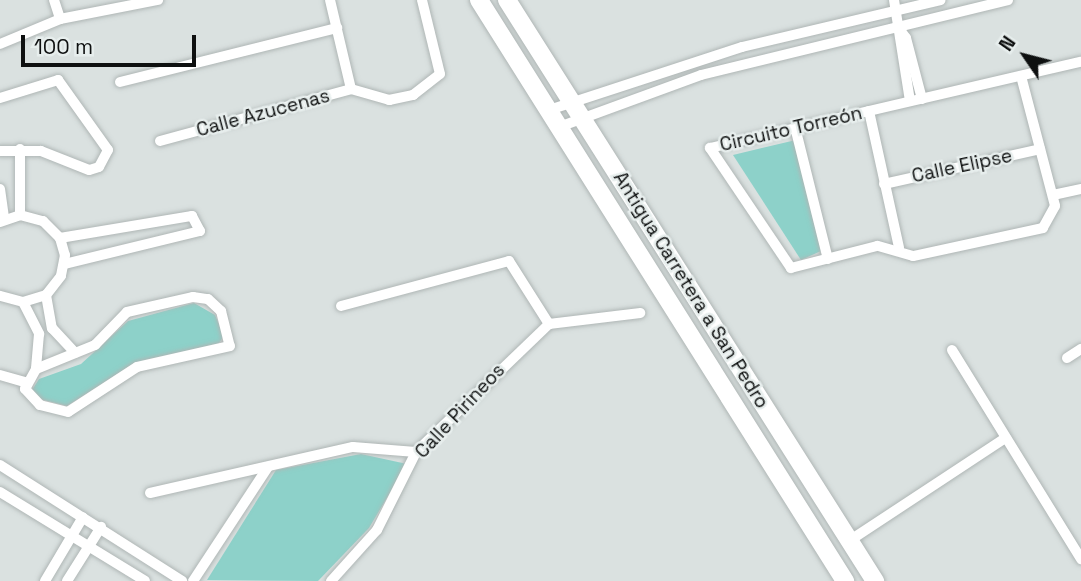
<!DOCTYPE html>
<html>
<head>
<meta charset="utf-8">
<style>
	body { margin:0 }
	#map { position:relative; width:1081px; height:581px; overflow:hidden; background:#dae1e0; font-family:"Space Grotesk",sans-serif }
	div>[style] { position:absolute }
	.green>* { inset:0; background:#8dd1c9 }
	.roads { filter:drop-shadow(0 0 2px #afb6b5) drop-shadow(0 0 2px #afb6b5) }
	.minor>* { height:10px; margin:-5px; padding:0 5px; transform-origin:5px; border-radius:5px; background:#fff }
	.primary>* { height:18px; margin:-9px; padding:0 9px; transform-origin:9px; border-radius:9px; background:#fff }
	span { translate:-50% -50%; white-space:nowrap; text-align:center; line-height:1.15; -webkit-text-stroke:5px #e7eeed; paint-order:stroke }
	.street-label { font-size:19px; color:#0e1010 }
	.north { position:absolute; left:990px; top:21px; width:70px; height:70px; -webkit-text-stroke:5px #e7eeed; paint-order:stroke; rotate:305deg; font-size:19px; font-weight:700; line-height:28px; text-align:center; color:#0e1010 }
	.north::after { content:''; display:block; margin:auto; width:24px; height:32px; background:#0e1010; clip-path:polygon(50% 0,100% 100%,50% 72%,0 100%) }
	.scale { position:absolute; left:21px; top:35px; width:175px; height:32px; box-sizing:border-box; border:4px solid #0e1010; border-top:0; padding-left:9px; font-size:21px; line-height:24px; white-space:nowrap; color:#0e1010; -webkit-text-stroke:5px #e7eeed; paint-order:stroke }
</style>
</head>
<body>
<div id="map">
	<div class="green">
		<i style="clip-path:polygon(796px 140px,821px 251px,801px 260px,733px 155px)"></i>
		<i style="clip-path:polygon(194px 303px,215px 315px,224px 336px,216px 347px,135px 363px,67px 406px,40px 399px,32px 390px,39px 379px,81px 364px,128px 321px)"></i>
		<i style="clip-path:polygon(361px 454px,407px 464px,369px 528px,318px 581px,207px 580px,276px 470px)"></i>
	</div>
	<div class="roads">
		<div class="minor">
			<i style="left:54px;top:0;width:20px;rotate:72deg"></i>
			<i style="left:330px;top:0;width:91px;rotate:76.7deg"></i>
			<i style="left:894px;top:0;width:102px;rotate:81deg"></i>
			<i style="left:897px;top:26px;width:15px;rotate:53deg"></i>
			<i style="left:906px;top:38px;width:63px;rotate:75.3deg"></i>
			<i style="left:0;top:44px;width:65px;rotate:-22.6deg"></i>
			<i style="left:60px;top:19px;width:100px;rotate:-11deg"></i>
			<i style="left:1021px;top:76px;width:134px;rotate:75.3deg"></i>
			<i style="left:1055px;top:206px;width:25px;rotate:119deg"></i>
			<i style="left:1043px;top:228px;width:133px;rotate:167.8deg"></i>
			<i style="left:913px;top:256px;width:37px;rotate:-164deg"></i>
			<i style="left:877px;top:246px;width:89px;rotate:165.7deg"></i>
			<i style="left:791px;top:268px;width:145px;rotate:-124deg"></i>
			<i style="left:710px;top:148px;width:381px;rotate:-13.1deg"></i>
			<i style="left:120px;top:82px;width:224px;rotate:-14deg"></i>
			<i style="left:0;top:98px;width:61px;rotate:-17.2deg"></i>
			<i style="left:58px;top:80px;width:86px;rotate:54.5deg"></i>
			<i style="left:108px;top:150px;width:19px;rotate:118deg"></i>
			<i style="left:99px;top:167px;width:10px;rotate:163deg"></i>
			<i style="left:89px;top:170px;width:52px;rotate:-158.4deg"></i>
			<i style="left:41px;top:151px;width:41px;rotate:180deg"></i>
			<i style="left:549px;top:110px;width:203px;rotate:-18.1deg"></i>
			<i style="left:742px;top:47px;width:204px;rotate:-13.3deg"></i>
			<i style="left:869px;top:111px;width:140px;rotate:77.6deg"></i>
			<i style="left:559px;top:127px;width:151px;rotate:-20.1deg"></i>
			<i style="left:701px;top:75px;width:316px;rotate:-13.7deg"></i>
			<i style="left:795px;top:127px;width:136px;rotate:76deg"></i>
			<i style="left:160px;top:141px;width:198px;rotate:-15.2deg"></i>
			<i style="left:351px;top:89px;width:40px;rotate:16deg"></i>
			<i style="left:389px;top:100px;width:25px;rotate:-12deg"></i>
			<i style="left:413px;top:95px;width:34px;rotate:-38deg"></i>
			<i style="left:440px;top:74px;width:76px;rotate:-103.7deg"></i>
			<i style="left:20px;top:149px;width:66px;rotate:90deg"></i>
			<i style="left:884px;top:184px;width:160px;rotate:-12.6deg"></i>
			<i style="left:0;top:189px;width:30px;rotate:82deg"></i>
			<i style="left:1053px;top:195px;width:29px;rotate:-12deg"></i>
			<i style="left:0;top:222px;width:21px;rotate:-19deg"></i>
			<i style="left:20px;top:215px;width:24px;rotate:15deg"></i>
			<i style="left:43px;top:221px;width:24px;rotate:45deg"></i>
			<i style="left:60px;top:238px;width:18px;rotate:74deg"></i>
			<i style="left:65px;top:255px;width:21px;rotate:101deg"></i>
			<i style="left:61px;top:276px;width:24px;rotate:128deg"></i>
			<i style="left:46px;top:295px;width:24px;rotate:163deg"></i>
			<i style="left:23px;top:302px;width:24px;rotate:-165deg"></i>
			<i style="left:60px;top:238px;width:134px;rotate:-9.5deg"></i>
			<i style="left:192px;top:216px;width:17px;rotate:62deg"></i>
			<i style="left:200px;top:231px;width:139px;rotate:166.3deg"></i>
			<i style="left:46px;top:295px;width:34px;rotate:80deg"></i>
			<i style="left:52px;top:328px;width:34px;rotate:47deg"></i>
			<i style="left:193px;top:297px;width:15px;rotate:8deg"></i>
			<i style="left:208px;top:299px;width:18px;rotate:43deg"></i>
			<i style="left:221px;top:311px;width:36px;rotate:76deg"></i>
			<i style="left:230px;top:346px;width:95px;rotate:167.3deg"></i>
			<i style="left:137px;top:367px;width:82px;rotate:146.9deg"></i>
			<i style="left:68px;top:412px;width:29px;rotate:-166deg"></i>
			<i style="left:40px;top:405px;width:22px;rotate:-133deg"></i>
			<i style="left:25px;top:389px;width:23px;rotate:-61deg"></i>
			<i style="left:36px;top:369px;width:64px;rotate:-22.1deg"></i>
			<i style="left:95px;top:345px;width:46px;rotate:-45.9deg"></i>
			<i style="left:127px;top:312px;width:68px;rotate:-12.8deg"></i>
			<i style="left:23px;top:302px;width:36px;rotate:63deg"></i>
			<i style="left:39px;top:334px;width:35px;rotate:95deg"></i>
			<i style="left:341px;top:306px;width:174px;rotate:-15deg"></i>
			<i style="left:509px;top:261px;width:75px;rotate:57.6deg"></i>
			<i style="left:952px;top:350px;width:246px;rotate:58.3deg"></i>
			<i style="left:1067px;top:358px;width:17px;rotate:-33deg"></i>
			<i style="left:0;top:375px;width:26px;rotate:16deg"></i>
			<i style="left:0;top:465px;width:216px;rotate:32.5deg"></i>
			<i style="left:0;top:492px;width:170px;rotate:31.5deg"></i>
			<i style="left:150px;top:493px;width:208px;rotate:-12.8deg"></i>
			<i style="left:353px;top:447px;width:63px;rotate:4.5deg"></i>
			<i style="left:849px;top:541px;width:187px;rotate:-33.4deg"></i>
			<i style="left:45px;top:581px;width:74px;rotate:-59.3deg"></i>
			<i style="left:67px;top:581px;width:64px;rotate:-57.8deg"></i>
			<i style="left:193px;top:581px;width:136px;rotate:-56.7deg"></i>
			<i style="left:331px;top:581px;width:69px;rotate:-48deg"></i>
			<i style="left:377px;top:530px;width:87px;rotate:-63.4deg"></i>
			<i style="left:416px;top:452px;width:185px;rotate:-43.9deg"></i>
			<i style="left:549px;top:324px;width:92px;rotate:-6.9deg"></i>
		</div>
		<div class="primary">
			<i style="left:479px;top:0;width:687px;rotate:57.79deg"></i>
			<i style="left:507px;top:0;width:688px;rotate:57.65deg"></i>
		</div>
	</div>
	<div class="street-label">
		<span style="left:263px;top:113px;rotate:-15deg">Calle Azucenas</span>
		<span style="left:791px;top:129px;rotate:-13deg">Circuito Torreón</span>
		<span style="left:962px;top:166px;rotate:-12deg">Calle Elipse</span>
		<span style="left:691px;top:290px;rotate:58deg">Antigua Carretera a San Pedro</span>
		<span style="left:460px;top:411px;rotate:-47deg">Calle Pirineos</span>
	</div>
	<div class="north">N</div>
	<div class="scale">100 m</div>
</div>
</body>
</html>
